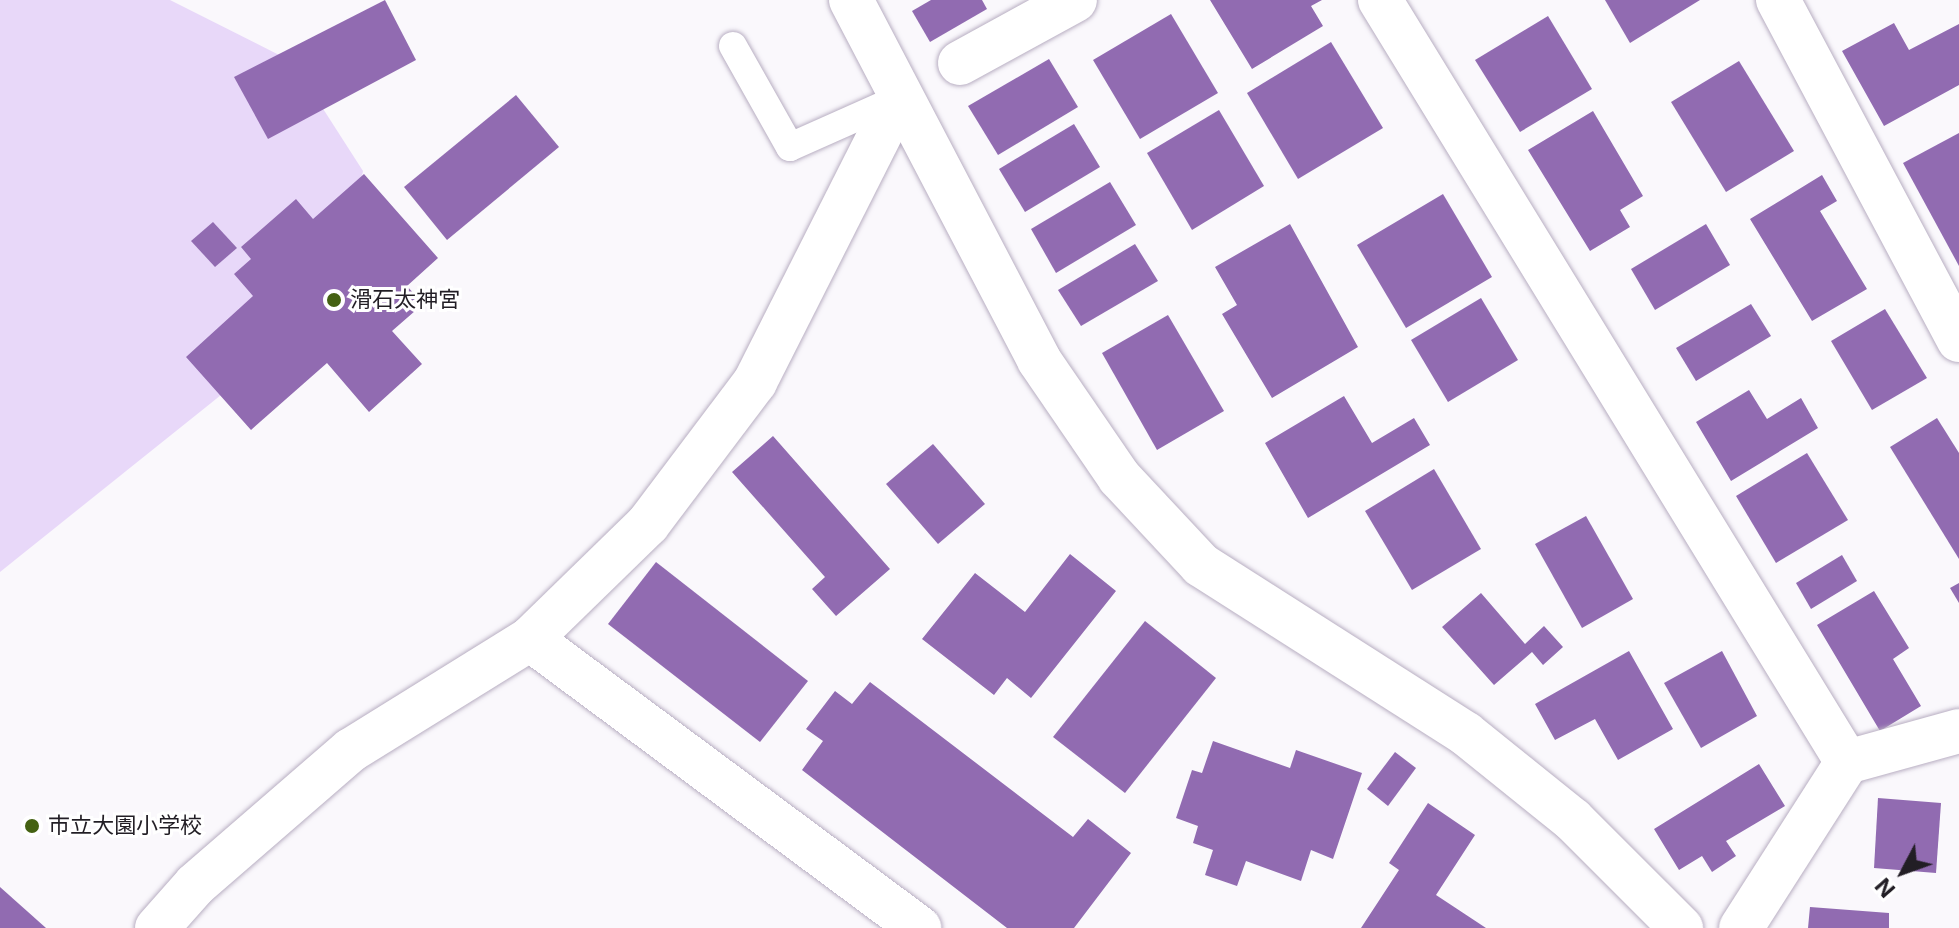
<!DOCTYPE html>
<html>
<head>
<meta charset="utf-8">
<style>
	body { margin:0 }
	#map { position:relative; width:1959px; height:928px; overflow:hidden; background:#faf8fc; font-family:Inter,"Noto Sans JP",sans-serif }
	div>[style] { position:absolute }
	.green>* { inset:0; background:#e8d8f9 }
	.building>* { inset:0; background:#916bb1 }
	.roads { filter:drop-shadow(0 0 2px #b8aec2) drop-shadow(0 0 2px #b8aec2) }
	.lane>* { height:28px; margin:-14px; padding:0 14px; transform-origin:14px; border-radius:14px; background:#fff }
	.street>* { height:44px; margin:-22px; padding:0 22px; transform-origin:22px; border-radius:22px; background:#fff }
	.dots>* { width:22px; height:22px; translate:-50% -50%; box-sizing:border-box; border:4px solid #fff; border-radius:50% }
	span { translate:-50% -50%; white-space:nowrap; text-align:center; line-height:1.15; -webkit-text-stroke:6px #fff; paint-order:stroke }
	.poi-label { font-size:22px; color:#221e25 }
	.left { translate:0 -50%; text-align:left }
	.north { position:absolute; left:1863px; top:832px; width:80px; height:80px; -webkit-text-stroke:6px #fff; paint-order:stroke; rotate:229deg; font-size:22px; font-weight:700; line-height:32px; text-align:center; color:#221e25 }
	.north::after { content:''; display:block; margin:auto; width:28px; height:36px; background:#221e25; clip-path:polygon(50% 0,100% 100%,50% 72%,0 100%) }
</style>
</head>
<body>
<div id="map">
	<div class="green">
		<i style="clip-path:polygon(0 0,170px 0,293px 62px,363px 171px,337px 302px,0 572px)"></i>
	</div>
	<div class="building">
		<i style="clip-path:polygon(385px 0,416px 60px,268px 139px,234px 77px)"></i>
		<i style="clip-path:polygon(931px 0,982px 0,987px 9px,930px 42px,912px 11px)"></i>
		<i style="clip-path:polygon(1210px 0,1322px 0,1311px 6px,1323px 26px,1252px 69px)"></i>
		<i style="clip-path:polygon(1605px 0,1700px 0,1630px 43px)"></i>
		<i style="clip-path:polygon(1171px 14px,1218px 93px,1140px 139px,1093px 60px)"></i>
		<i style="clip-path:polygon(1548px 16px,1592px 89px,1520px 132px,1475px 60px)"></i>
		<i style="clip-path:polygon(1894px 23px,1909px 50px,1959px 24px,1959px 85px,1884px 126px,1842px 51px)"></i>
		<i style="clip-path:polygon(1331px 42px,1383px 128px,1298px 179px,1247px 93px)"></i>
		<i style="clip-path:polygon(1049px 59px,1078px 107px,998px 155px,968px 106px)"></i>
		<i style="clip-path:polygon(1739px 61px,1794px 151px,1726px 192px,1671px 102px)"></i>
		<i style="clip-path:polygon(516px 95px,559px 147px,447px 240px,404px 187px)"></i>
		<i style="clip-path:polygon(1219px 110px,1264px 186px,1192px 230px,1147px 153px)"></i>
		<i style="clip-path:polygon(1593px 111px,1643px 196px,1620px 210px,1630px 227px,1590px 251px,1528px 150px)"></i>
		<i style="clip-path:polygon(1074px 124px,1100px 167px,1025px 212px,999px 169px)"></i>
		<i style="clip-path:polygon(1959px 133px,1959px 266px,1903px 163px)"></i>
		<i style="clip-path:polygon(364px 174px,438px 258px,407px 286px,423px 304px,392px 331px,422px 364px,369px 412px,327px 363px,251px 430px,186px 357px,253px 296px,234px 274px,251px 259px,241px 247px,296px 199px,313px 219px)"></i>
		<i style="clip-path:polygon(1822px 175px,1837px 201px,1820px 211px,1867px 289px,1812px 321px,1750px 219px)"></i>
		<i style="clip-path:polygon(1110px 182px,1136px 225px,1056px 273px,1031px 229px)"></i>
		<i style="clip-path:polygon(1443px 194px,1492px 277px,1406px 328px,1357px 245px)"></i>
		<i style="clip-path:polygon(213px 222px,237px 248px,215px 267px,191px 241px)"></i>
		<i style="clip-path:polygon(1290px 224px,1358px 347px,1272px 398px,1222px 314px,1237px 305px,1215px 267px)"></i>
		<i style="clip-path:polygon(1706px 224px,1730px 265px,1655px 310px,1631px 269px)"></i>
		<i style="clip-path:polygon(1135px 244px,1158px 281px,1081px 326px,1058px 290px)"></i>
		<i style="clip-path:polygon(1481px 298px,1518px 360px,1448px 402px,1411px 340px)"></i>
		<i style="clip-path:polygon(1751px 304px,1771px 336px,1696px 381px,1676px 348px)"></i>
		<i style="clip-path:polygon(1885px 309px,1927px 378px,1872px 410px,1831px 341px)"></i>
		<i style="clip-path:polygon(1168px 315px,1224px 411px,1157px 450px,1102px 353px)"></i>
		<i style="clip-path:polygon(1749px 390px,1767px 419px,1801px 398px,1818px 428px,1731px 481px,1696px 422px)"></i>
		<i style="clip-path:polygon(1344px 396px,1372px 443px,1414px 418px,1430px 445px,1308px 518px,1265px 443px)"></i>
		<i style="clip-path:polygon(1937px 418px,1959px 453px,1959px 559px,1890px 447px)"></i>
		<i style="clip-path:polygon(773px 436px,890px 569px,836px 616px,812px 589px,825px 577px,732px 472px)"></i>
		<i style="clip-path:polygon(933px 444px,985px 504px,938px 544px,886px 484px)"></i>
		<i style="clip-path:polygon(1807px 453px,1848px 520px,1776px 563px,1736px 496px)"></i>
		<i style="clip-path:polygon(1434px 469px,1481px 549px,1412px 590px,1365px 511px)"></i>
		<i style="clip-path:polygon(1586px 516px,1633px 599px,1582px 628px,1535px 544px)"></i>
		<i style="clip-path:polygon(1070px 554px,1116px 591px,1031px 698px,1007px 678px,994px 695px,922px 639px,975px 573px,1025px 612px)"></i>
		<i style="clip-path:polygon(1842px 555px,1857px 581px,1811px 609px,1796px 583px)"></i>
		<i style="clip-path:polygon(656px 562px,808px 681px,760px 742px,608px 624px)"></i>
		<i style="clip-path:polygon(1959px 583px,1959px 603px,1950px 588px)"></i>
		<i style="clip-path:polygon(1874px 591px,1909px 648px,1893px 659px,1921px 706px,1880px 731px,1817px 625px)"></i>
		<i style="clip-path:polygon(1481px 593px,1525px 644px,1544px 626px,1563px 647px,1543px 665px,1532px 652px,1494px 685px,1442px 627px)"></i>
		<i style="clip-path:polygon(1145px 621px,1216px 678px,1125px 793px,1053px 737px)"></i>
		<i style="clip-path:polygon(1629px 651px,1673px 729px,1618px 760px,1595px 719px,1555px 740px,1535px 704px)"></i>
		<i style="clip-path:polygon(1722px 651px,1757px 716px,1701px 748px,1664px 683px)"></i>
		<i style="clip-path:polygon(870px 682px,1073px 837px,1088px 819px,1131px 853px,1074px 928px,1007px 928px,802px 770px,823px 741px,806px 729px,835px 691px,852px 704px)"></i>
		<i style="clip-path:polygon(1213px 741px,1290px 768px,1296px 750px,1362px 773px,1333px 859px,1311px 850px,1301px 881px,1246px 861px,1237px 886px,1205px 875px,1213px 850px,1193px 843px,1198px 826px,1176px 818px,1192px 770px,1202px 773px)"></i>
		<i style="clip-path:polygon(1395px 752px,1416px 768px,1388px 806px,1367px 789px)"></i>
		<i style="clip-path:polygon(1759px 764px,1785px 806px,1726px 841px,1736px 856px,1712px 872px,1702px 856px,1679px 870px,1654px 829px)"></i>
		<i style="clip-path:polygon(1878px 798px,1941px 803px,1936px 873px,1874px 868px)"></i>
		<i style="clip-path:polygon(1428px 803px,1475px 835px,1436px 895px,1486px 928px,1361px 928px,1399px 870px,1389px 863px)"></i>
		<i style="clip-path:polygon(0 887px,46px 928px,0 928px)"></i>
		<i style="clip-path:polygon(1810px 907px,1889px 913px,1889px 928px,1808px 928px)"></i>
	</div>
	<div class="roads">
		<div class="lane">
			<i style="left:733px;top:46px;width:116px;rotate:60.6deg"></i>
			<i style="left:790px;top:147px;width:118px;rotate:-24deg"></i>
		</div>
		<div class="street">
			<i style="left:851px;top:0;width:406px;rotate:62.4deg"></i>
			<i style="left:1039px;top:360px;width:142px;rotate:55.6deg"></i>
			<i style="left:1119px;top:477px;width:120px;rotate:47deg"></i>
			<i style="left:1201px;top:565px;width:314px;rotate:32.5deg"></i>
			<i style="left:1466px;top:734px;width:137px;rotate:38.8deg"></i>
			<i style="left:1573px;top:820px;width:153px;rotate:45deg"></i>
			<i style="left:1380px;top:0;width:894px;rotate:58.5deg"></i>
			<i style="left:1847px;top:762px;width:116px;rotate:-15.5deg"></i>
			<i style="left:1778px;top:0;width:385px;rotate:62deg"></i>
			<i style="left:960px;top:63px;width:131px;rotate:-28.7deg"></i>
			<i style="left:530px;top:639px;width:485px;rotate:36.6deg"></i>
			<i style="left:157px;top:928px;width:57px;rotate:-48.5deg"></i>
			<i style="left:195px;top:885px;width:206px;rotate:-40.9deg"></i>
			<i style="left:351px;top:750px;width:211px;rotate:-31.8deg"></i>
			<i style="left:530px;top:639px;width:165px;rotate:-44.3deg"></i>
			<i style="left:648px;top:524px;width:178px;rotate:-53deg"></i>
			<i style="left:755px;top:382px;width:317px;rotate:-63.2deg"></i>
			<i style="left:1741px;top:928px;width:197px;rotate:-57.4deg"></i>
		</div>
	</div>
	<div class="dots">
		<i style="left:334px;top:300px;background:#446112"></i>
		<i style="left:32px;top:826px;background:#446112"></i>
	</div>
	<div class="poi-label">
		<span class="left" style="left:350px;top:300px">滑石太神宮</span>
		<span class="left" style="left:48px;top:826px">市立大園小学校</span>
	</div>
	<div class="north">N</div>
</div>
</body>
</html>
